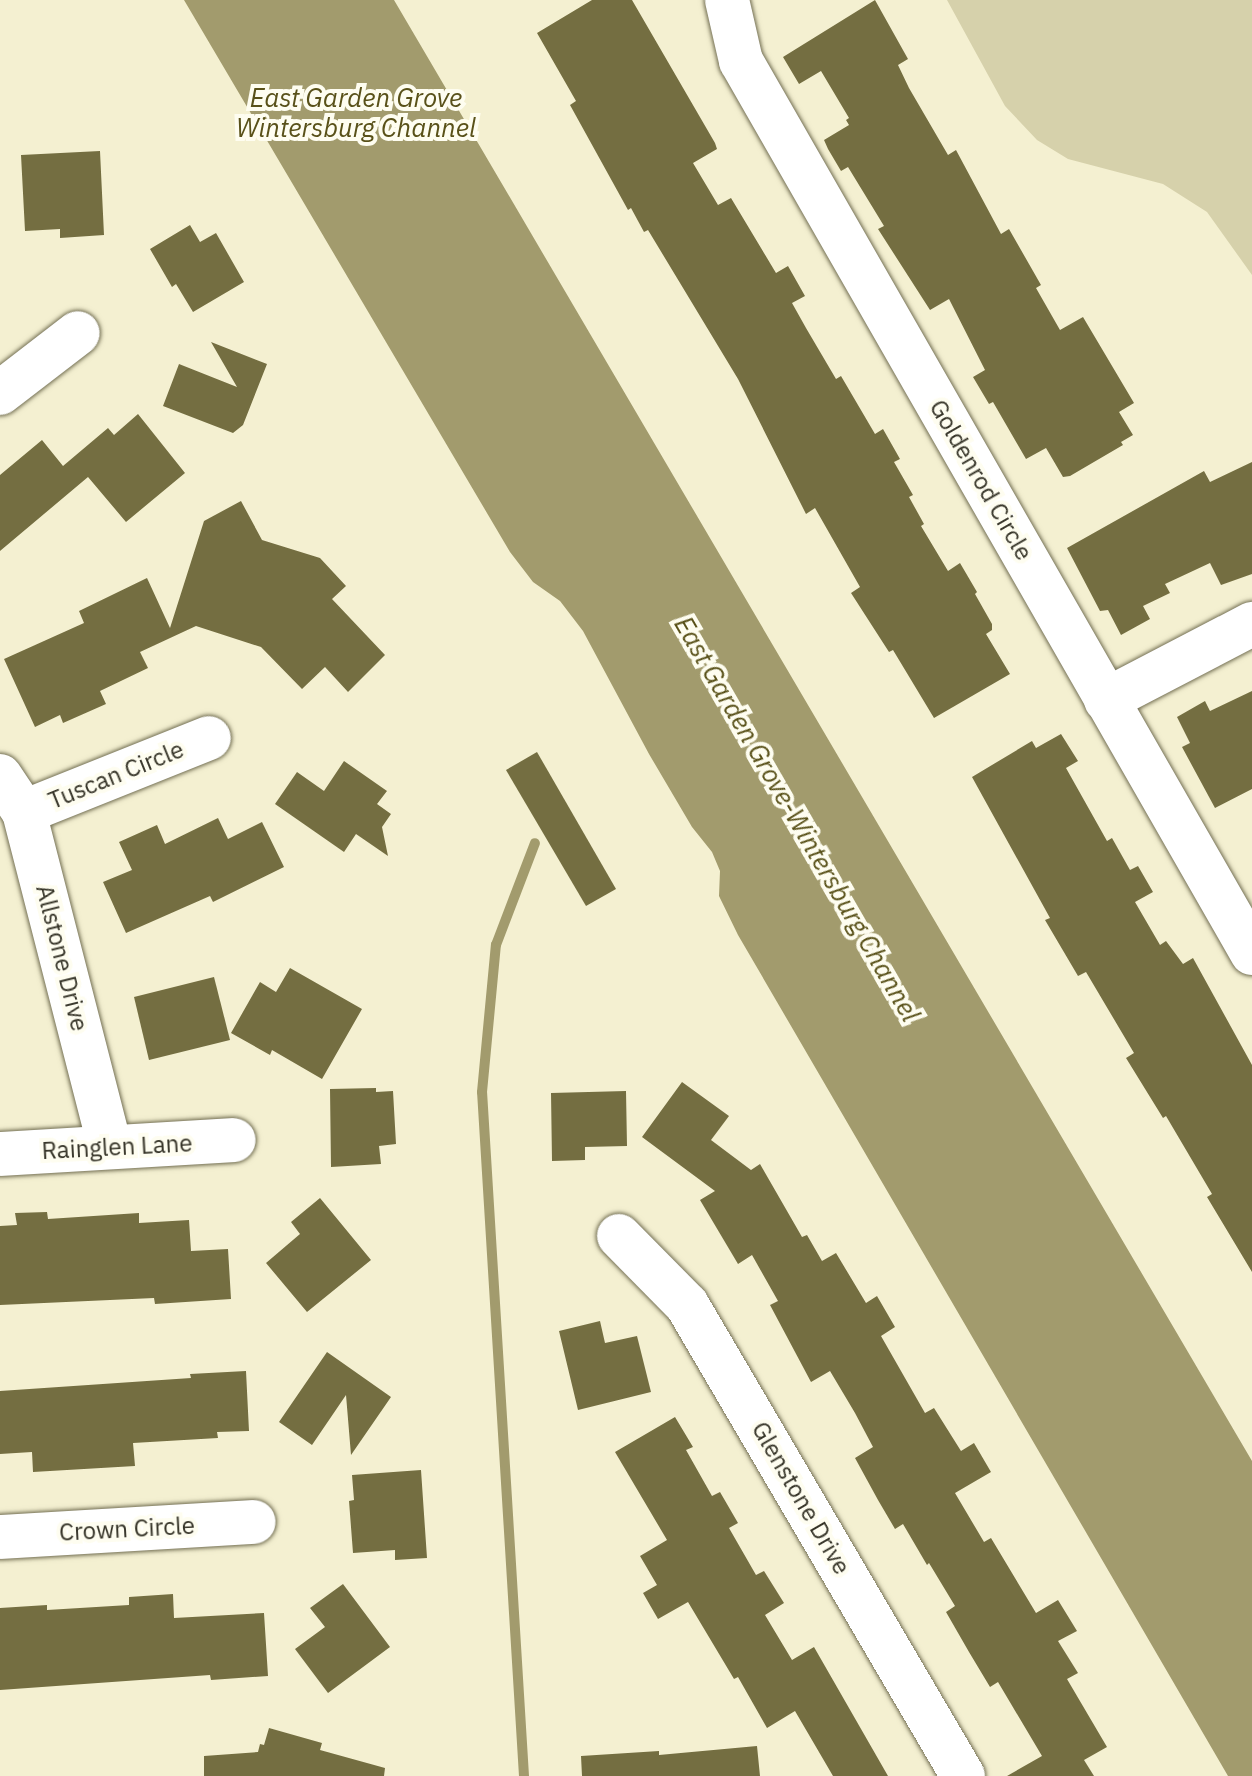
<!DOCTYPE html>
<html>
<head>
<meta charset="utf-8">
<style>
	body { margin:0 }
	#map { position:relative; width:1252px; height:1776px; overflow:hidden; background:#f4f0d1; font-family:"IBM Plex Sans",sans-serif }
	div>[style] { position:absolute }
	.green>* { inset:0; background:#d6d1ab }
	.water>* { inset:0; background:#a29b6d }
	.stream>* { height:10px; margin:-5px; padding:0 5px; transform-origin:5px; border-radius:5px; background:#a29b6d }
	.building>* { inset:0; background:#746e41 }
	.roads { filter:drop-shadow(0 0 2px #747054) drop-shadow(0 0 2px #747054) }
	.minor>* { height:44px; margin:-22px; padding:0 22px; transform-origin:22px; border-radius:22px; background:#fff }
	span { translate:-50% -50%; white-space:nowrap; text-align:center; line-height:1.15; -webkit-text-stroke:8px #fefdf0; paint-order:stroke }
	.street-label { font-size:24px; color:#353327 }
	.water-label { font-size:26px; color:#595119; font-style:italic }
</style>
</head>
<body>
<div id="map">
	<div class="green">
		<i style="clip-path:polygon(947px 0,1252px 0,1252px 275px,1207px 212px,1163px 184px,1068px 159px,1037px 140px,1005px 106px)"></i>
	</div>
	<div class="water">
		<i style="clip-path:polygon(184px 0,394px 0,1252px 1461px,1252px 1776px,1228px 1776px,738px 935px,719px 896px,720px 871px,712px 852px,692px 827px,649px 754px,583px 631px,560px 601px,533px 582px,510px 552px)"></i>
	</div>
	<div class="stream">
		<i style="left:524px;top:1776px;width:685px;rotate:-93.51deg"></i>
		<i style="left:482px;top:1092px;width:148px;rotate:-84.6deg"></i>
		<i style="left:496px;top:945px;width:109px;rotate:-69.1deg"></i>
	</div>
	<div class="building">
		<i style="clip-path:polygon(592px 0,632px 0,715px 143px,717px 149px,693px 163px,718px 205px,731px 198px,776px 273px,788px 266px,805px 296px,792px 303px,806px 328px,836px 379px,841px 376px,875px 434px,883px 429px,900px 459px,894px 462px,913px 495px,909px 497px,924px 524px,921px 526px,948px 571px,960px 563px,977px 592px,975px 594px,992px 624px,992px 630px,986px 634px,1010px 674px,934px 718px,893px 650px,889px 652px,851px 593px,860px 587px,815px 508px,806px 514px,738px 379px,648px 230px,644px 232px,631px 208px,628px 210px,570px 105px,576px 101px,537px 33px)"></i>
		<i style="clip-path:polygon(875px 0,908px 59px,898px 65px,909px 88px,948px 155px,956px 150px,1001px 234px,1009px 229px,1041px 285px,1036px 288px,1060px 330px,1083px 317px,1134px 403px,1119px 412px,1133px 435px,1121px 442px,1123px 445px,1070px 476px,1063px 477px,1046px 448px,1026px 459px,993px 402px,989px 404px,973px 377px,985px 370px,949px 299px,930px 310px,878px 229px,884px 226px,848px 167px,841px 171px,828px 149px,824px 140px,849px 125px,846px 120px,849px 118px,821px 71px,799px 84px,783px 57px)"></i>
		<i style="clip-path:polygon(100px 151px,104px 235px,60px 238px,60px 229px,25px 231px,21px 155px)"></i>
		<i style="clip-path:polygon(190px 225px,200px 242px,216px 233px,244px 282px,193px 312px,176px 284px,172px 287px,150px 249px)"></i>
		<i style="clip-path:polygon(211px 342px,267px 364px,243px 425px,233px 433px,163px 406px,179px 364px,237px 387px)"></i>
		<i style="clip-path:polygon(138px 414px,185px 473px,126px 522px,88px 477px,0 551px,0 475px,42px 440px,63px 466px,108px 428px,114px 435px)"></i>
		<i style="clip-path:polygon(1252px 462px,1252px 574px,1221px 585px,1210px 563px,1165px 584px,1170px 593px,1143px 606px,1150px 619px,1121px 635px,1108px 610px,1100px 611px,1067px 548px,1204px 471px,1210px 482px)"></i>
		<i style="clip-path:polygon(241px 501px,262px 540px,320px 558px,346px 586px,332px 599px,385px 655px,348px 692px,325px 667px,302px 689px,261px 647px,196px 626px,140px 652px,148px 668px,100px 691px,106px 704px,63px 723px,60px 715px,35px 727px,4px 659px,84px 623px,79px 611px,147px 578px,170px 628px,204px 521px)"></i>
		<i style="clip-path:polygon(1252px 691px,1252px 789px,1215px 808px,1182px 747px,1190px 743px,1177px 717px,1205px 701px,1210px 711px)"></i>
		<i style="clip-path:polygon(1061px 734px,1078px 761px,1066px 768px,1107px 841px,1112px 838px,1130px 870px,1138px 866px,1153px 892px,1135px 902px,1160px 945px,1166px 941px,1183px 964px,1193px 958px,1252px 1065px,1252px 1272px,1207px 1197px,1212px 1194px,1166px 1116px,1163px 1118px,1126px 1058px,1134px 1053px,1086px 972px,1078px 976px,1045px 920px,1050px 918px,972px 777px,1032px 741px,1036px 748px)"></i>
		<i style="clip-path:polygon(537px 752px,616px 889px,586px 906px,506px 770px)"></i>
		<i style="clip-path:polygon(344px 761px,387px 791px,377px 804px,391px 814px,382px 827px,388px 856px,356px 834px,344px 852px,275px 804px,297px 772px,324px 791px)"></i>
		<i style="clip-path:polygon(218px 818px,228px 839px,262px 822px,284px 867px,213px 902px,210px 896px,126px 933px,103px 882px,132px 870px,119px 842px,157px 825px,165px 844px)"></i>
		<i style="clip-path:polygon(290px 968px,362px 1009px,322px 1079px,272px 1050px,270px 1055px,231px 1033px,260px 982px,276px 992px)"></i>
		<i style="clip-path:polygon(214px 977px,230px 1040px,149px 1060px,134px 997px)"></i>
		<i style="clip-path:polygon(682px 1082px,729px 1116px,711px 1140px,751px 1170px,760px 1164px,802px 1237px,807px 1235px,822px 1261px,836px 1253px,866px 1303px,877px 1296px,895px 1327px,881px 1336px,925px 1413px,934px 1408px,961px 1451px,974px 1443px,991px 1472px,955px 1493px,984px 1542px,991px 1538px,1036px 1613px,1058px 1600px,1077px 1631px,1058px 1641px,1078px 1673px,1067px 1679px,1107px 1747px,1084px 1760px,1094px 1776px,1007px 1776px,1042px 1756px,998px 1682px,990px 1687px,969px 1652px,946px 1612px,955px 1606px,929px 1563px,927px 1565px,903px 1524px,895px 1529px,878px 1500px,855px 1458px,873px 1447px,855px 1413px,830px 1371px,811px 1382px,770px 1305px,778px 1301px,752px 1255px,738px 1264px,700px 1200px,715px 1191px,642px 1137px)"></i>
		<i style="clip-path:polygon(376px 1088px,376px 1092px,393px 1091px,396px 1144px,379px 1146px,381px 1164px,331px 1167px,330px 1089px)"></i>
		<i style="clip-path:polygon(626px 1091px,627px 1146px,585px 1147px,585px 1160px,552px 1161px,551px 1093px)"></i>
		<i style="clip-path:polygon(320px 1198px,371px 1260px,307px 1312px,266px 1263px,300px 1234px,291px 1222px)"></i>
		<i style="clip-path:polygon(47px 1212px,48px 1219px,139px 1213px,139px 1223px,189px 1220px,191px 1251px,228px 1249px,231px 1299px,155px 1304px,154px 1298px,0 1305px,0 1226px,17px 1225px,15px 1213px)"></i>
		<i style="clip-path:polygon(600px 1321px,605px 1343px,637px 1336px,651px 1392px,578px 1410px,559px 1331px)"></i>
		<i style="clip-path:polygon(327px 1352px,391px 1397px,351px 1455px,346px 1395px,312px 1445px,279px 1422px)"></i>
		<i style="clip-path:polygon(246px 1371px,249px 1431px,217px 1432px,218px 1438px,133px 1443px,135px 1466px,33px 1472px,32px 1452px,0 1454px,0 1391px,191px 1378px,190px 1374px)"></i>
		<i style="clip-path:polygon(675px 1417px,693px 1447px,686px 1450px,712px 1496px,720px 1492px,738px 1523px,729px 1528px,756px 1575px,764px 1571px,784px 1603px,765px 1615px,792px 1660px,814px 1647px,888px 1776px,833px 1776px,795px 1711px,767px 1728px,738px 1677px,734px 1679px,688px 1602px,658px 1619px,643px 1593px,657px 1585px,640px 1556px,667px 1540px,615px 1452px)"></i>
		<i style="clip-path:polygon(421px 1470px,427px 1558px,395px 1560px,395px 1550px,353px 1553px,349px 1501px,354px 1500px,352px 1475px)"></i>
		<i style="clip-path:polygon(343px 1584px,390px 1647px,328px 1693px,295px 1649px,325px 1627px,310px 1608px)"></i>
		<i style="clip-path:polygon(173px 1594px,174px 1618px,264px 1613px,268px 1676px,211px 1680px,210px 1675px,0 1690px,0 1608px,47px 1605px,47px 1610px,129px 1605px,129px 1597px)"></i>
		<i style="clip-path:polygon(269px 1728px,322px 1743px,320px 1750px,385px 1768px,384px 1776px,204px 1776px,204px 1756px,258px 1752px,260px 1744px,264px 1745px)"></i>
		<i style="clip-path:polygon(757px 1746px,760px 1776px,582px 1776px,581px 1756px,659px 1751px,659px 1755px)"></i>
	</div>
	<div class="roads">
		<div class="minor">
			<i style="left:727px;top:0;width:63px;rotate:77.1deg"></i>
			<i style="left:741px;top:61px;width:1028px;rotate:60.19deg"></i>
			<i style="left:0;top:393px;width:98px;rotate:-37.6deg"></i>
			<i style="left:1106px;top:700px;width:165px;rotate:-27.5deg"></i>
			<i style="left:0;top:776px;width:43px;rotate:56.3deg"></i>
			<i style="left:24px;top:812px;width:345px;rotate:75.6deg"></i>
			<i style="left:24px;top:812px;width:199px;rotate:-21.8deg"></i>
			<i style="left:0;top:1154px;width:234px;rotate:-3.4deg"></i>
			<i style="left:619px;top:1236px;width:97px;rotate:45.4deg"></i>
			<i style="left:687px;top:1305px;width:546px;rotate:59.63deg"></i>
			<i style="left:0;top:1537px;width:254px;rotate:-3.4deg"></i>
		</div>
	</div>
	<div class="street-label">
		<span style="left:981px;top:480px;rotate:60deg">Goldenrod Circle</span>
		<span style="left:116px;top:775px;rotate:-22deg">Tuscan Circle</span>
		<span style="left:62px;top:958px;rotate:76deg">Allstone Drive</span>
		<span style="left:117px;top:1147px;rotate:-3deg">Rainglen Lane</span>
		<span style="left:801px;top:1498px;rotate:60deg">Glenstone Drive</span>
		<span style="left:127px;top:1529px;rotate:-3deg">Crown Circle</span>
	</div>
	<div class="water-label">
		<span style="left:356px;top:113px">East Garden Grove<br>Wintersburg Channel</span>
		<span style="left:797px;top:819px;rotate:60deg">East Garden Grove-Wintersburg Channel</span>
	</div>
</div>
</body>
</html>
